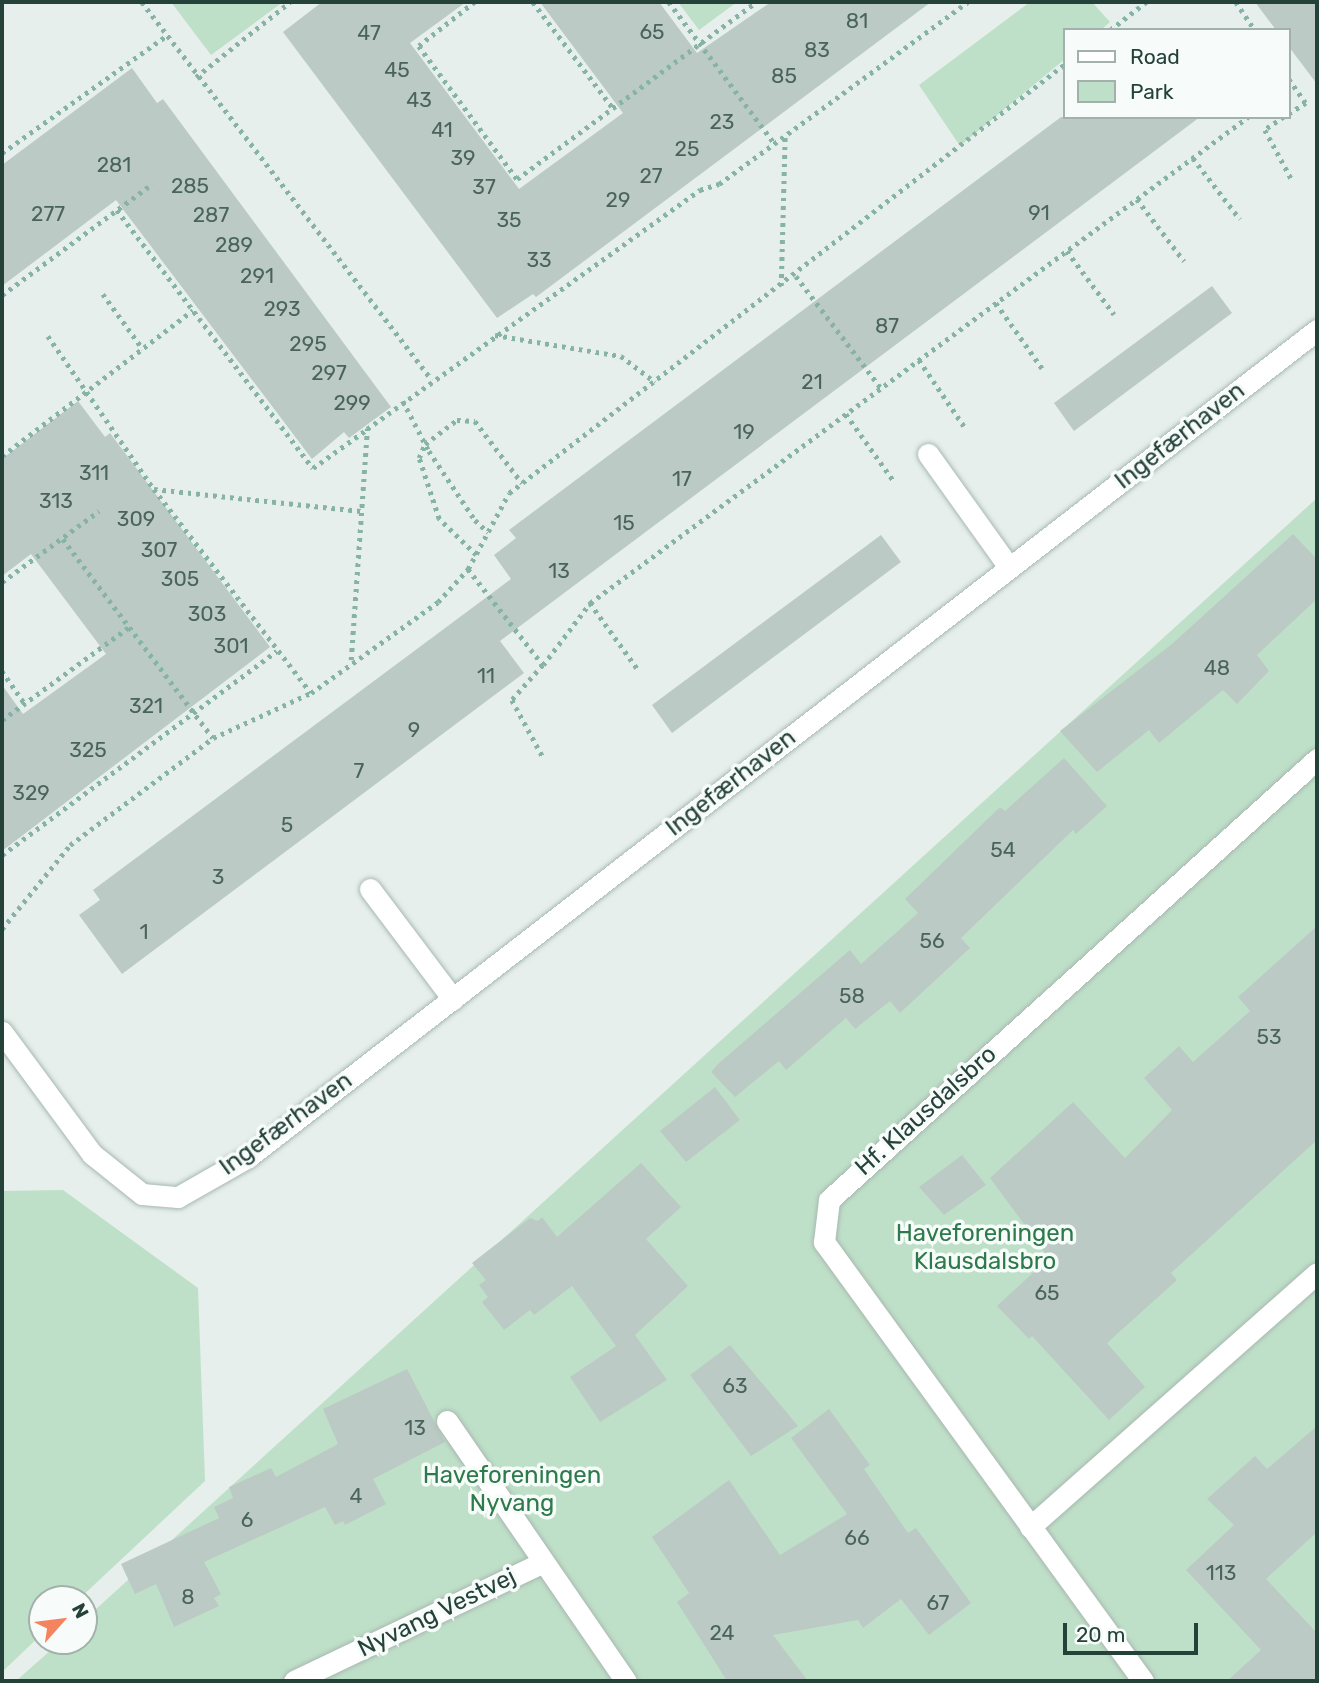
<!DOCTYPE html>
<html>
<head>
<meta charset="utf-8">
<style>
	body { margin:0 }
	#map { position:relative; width:1319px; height:1683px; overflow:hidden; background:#e6efeb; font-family:Rubik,sans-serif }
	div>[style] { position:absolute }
	.green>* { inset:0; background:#bfe0c8 }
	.building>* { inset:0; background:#bbcac4 }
	.path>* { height:4.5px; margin-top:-2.25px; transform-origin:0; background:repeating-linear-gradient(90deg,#86b3a5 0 3.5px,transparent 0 8.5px) }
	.roads { filter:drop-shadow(0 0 2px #a8b8b2) drop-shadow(0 0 2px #a8b8b2) }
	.service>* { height:21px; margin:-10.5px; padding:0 10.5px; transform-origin:10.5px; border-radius:10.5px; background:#fff }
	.minor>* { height:21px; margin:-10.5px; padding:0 10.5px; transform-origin:10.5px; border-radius:10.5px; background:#fff }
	span { translate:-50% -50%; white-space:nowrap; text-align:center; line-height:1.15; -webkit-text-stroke:7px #f7fbf9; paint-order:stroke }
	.number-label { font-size:21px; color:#4a645c }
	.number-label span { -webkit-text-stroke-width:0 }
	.street-label { font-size:24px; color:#24423a }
	.park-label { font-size:24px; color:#2d7a4b }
	.frame { position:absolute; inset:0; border:4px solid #24423a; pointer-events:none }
	.legend { position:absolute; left:1063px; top:28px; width:228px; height:91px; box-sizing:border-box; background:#f7fbf9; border:2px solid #a3b1ad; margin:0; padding:9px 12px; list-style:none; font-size:21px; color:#24423a }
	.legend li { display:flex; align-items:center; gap:14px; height:35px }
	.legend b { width:35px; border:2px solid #a3b1ad }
	.north { position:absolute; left:28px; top:1585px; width:70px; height:70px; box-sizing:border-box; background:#f7fbf9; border:2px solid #a3b1ad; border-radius:50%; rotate:62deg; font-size:19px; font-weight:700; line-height:28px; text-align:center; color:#24423a }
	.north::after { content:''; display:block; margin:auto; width:24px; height:32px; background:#f4845f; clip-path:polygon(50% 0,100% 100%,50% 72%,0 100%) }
	.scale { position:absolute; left:1063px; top:1623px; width:135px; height:32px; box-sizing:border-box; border:4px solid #24423a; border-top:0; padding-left:9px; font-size:21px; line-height:24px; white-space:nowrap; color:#24423a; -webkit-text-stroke:5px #f7fbf9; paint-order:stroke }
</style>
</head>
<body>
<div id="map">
	<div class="green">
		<i style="clip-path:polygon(171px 2px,283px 2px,211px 55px)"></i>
		<i style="clip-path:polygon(678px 2px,737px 2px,699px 30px)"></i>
		<i style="clip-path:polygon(1030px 2px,1092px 2px,1110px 22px,1101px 30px,1065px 30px,1065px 59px,960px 146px,919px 85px)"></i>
		<i style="clip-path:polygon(1317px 498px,1317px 1681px,16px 1681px,61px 1641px,84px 1641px,84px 1620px)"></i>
		<i style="clip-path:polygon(63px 1190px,198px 1288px,205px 1481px,79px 1599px,42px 1599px,42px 1634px,2px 1672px,2px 1191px)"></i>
	</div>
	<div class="building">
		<i style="clip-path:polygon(322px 2px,466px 2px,410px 43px,519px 189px,623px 113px,540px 2px,659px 2px,697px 53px,771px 2px,931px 2px,536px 297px,533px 294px,497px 318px,283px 32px)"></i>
		<i style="clip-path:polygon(1255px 2px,1317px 2px,1317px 84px,1289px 47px,1289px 30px,1276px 30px)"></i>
		<i style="clip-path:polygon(132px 68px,157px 103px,163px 99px,391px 407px,349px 438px,344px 432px,312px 459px,116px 200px,2px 286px,2px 165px)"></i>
		<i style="clip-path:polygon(1061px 117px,1200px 117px,500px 641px,524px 673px,122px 974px,79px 915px,100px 900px,93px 890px,511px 579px,494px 555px,516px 538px,509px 530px)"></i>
		<i style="clip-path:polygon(1212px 286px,1232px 313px,1074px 431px,1054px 403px)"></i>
		<i style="clip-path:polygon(78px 401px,105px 437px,110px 433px,270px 647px,2px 851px,2px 685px,23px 714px,106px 654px,31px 554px,2px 576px,2px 459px)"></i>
		<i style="clip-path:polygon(1293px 534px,1317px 559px,1317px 599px,1257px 655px,1269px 671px,1237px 704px,1223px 690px,1159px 743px,1149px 730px,1097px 772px,1060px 731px,1172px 644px)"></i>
		<i style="clip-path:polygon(881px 535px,901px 562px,672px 733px,652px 705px)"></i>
		<i style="clip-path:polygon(1064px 758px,1107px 806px,1076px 834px,1073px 830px,961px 938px,970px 948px,900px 1013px,890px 1001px,855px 1029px,846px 1018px,786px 1070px,779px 1061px,735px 1097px,711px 1072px,718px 1064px,850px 950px,861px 964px,918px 913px,905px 899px,1000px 807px,1005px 811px)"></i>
		<i style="clip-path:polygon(1317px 926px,1317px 1140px,1171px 1273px,1177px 1280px,1107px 1343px,1145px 1387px,1109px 1420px,1032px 1336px,1029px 1339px,997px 1306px,1049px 1258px,990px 1178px,1073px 1102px,1125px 1158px,1172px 1110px,1144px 1078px,1179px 1046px,1193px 1062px,1250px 1011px,1238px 997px)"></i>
		<i style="clip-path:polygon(715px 1087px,740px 1120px,686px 1162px,660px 1131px)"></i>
		<i style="clip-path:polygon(962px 1155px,986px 1185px,944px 1215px,919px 1187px)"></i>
		<i style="clip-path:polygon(641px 1163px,681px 1207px,646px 1239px,688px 1286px,635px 1335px,667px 1380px,600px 1422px,570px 1377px,616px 1346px,572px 1286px,534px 1315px,530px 1310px,504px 1330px,482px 1302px,488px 1297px,479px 1285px,486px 1280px,472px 1263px,530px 1218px,538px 1221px,542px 1217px,557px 1237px)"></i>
		<i style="clip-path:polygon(730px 1345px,798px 1426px,751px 1456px,690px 1375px)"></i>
		<i style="clip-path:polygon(407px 1369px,445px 1442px,373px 1479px,386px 1504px,345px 1525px,343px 1521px,335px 1525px,325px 1507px,204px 1562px,221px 1594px,214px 1598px,219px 1606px,174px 1627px,156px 1584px,135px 1594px,121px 1564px,219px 1518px,214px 1507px,233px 1498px,229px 1487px,271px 1468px,276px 1477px,338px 1444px,323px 1409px)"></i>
		<i style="clip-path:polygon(829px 1409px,870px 1465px,864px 1469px,908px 1533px,916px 1528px,971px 1603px,929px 1635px,901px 1599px,863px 1628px,858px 1620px,773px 1635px,808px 1681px,727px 1681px,677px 1602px,689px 1593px,652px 1537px,729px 1480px,780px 1555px,847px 1514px,791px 1438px)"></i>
		<i style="clip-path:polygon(1317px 1426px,1317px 1532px,1266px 1579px,1317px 1633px,1317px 1681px,1227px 1681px,1261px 1650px,1186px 1570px,1234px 1525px,1207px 1499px,1255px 1456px,1267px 1469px)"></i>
	</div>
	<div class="path">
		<i style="left:142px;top:2px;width:476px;rotate:52.5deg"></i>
		<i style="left:475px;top:2px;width:71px;rotate:141.8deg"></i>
		<i style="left:419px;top:46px;width:165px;rotate:53.6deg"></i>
		<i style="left:517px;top:179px;width:297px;rotate:-36.5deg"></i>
		<i style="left:533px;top:2px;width:131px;rotate:53deg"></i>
		<i style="left:669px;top:2px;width:177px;rotate:53.3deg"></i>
		<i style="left:1236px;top:2px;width:34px;rotate:56deg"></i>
		<i style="left:1110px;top:30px;width:46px;rotate:-37.9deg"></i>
		<i style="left:196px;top:77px;width:120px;rotate:-38.6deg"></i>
		<i style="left:1289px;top:79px;width:29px;rotate:55deg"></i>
		<i style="left:1306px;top:103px;width:20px;rotate:147deg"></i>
		<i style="left:1284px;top:117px;width:23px;rotate:146deg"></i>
		<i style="left:1265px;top:130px;width:57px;rotate:61.6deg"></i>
		<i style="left:2px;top:153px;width:201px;rotate:-35.5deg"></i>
		<i style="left:1193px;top:158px;width:77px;rotate:52.4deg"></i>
		<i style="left:1137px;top:199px;width:78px;rotate:52.8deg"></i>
		<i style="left:117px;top:210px;width:324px;rotate:52.8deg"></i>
		<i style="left:313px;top:468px;width:65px;rotate:-35.6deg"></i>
		<i style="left:1067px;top:251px;width:79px;rotate:53.3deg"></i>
		<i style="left:796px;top:276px;width:141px;rotate:52.8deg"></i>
		<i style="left:781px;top:286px;width:150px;rotate:-88.5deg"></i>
		<i style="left:103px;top:294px;width:68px;rotate:54deg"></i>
		<i style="left:2px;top:295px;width:187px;rotate:-36.5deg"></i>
		<i style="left:996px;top:303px;width:80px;rotate:54.7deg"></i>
		<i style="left:495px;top:335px;width:128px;rotate:9.5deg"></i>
		<i style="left:621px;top:356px;width:43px;rotate:37.4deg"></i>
		<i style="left:48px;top:336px;width:186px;rotate:55.3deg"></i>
		<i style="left:154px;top:489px;width:257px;rotate:52.4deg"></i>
		<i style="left:919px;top:360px;width:80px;rotate:55.7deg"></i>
		<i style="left:403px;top:401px;width:56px;rotate:62.5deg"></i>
		<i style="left:429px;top:451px;width:83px;rotate:56.3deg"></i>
		<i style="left:475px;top:520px;width:18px;rotate:43deg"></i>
		<i style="left:846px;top:414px;width:81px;rotate:54.5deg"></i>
		<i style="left:2px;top:456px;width:240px;rotate:-37.4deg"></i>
		<i style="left:154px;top:489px;width:208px;rotate:6.1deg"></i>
		<i style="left:63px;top:539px;width:249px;rotate:53deg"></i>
		<i style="left:476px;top:555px;width:52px;rotate:-135.8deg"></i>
		<i style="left:439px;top:519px;width:64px;rotate:-108.2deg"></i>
		<i style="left:419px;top:458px;width:15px;rotate:-67deg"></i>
		<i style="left:425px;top:444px;width:40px;rotate:-37deg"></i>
		<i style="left:457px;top:420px;width:18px;rotate:3deg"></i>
		<i style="left:475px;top:421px;width:78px;rotate:52.8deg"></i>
		<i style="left:468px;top:569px;width:122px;rotate:52deg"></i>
		<i style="left:543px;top:665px;width:78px;rotate:-52.8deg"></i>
		<i style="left:590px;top:603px;width:84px;rotate:54.2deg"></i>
		<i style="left:2px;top:582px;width:120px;rotate:-36.2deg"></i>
		<i style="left:590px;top:603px;width:818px;rotate:-36.45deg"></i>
		<i style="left:351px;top:660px;width:232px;rotate:-86deg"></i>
		<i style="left:367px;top:429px;width:410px;rotate:-35.7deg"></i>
		<i style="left:700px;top:190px;width:20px;rotate:-18deg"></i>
		<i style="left:719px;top:184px;width:308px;rotate:-36.2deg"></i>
		<i style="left:543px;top:665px;width:47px;rotate:131.5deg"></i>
		<i style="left:512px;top:700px;width:65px;rotate:61.5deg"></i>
		<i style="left:2px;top:671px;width:39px;rotate:55deg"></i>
		<i style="left:2px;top:720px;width:157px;rotate:-36.2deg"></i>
		<i style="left:2px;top:855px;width:342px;rotate:-36.6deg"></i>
		<i style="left:2px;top:929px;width:108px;rotate:-51deg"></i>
		<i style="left:70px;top:845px;width:179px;rotate:-36.8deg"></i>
		<i style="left:213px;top:738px;width:108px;rotate:-24.7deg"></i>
		<i style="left:311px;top:693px;width:156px;rotate:-35.6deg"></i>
		<i style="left:438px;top:602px;width:45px;rotate:-47.7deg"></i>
		<i style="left:468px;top:569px;width:86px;rotate:-61.7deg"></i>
		<i style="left:509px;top:493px;width:702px;rotate:-37.65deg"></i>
	</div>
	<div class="roads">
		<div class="service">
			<i style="left:447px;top:1421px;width:316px;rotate:55.5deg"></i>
			<i style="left:1030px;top:1527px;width:383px;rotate:-41.5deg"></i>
			<i style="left:294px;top:1681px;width:274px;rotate:-25.5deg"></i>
			<i style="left:1143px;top:1681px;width:543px;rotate:-126deg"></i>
			<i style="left:824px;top:1242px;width:42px;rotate:-83.2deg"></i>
			<i style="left:829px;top:1200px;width:658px;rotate:-42.1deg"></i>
		</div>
		<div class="minor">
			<i style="left:928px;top:454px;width:139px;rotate:54.4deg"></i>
			<i style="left:370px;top:889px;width:138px;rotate:53deg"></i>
			<i style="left:2px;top:1032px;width:152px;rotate:53.6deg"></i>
			<i style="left:92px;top:1154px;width:64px;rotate:38.7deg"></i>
			<i style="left:142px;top:1194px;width:36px;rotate:5deg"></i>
			<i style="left:178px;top:1197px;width:81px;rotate:-29.7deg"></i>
			<i style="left:248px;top:1157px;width:1352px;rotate:-37.73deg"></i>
		</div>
	</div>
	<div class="number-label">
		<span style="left:857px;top:21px">81</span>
		<span style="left:652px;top:32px">65</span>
		<span style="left:369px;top:33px">47</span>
		<span style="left:817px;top:50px">83</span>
		<span style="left:397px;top:70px">45</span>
		<span style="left:784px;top:76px">85</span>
		<span style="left:419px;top:100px">43</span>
		<span style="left:722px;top:122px">23</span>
		<span style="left:442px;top:130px">41</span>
		<span style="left:687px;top:149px">25</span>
		<span style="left:463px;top:158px">39</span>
		<span style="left:114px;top:165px">281</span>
		<span style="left:651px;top:176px">27</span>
		<span style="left:190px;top:186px">285</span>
		<span style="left:484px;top:187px">37</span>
		<span style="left:618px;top:200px">29</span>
		<span style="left:1039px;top:213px">91</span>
		<span style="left:48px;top:214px">277</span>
		<span style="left:211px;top:215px">287</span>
		<span style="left:509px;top:220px">35</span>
		<span style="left:234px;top:245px">289</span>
		<span style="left:539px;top:260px">33</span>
		<span style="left:257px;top:276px">291</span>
		<span style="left:282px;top:309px">293</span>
		<span style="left:887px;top:326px">87</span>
		<span style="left:308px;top:344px">295</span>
		<span style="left:329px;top:373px">297</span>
		<span style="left:812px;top:382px">21</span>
		<span style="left:352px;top:403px">299</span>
		<span style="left:744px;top:432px">19</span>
		<span style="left:94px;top:473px">311</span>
		<span style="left:682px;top:479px">17</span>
		<span style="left:56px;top:501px">313</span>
		<span style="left:136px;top:519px">309</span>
		<span style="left:624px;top:523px">15</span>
		<span style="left:159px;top:550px">307</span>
		<span style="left:559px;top:571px">13</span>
		<span style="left:180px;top:579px">305</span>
		<span style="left:207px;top:614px">303</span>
		<span style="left:231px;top:646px">301</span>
		<span style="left:1217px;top:668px">48</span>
		<span style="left:486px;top:676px">11</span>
		<span style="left:146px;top:706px">321</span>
		<span style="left:414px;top:730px">9</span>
		<span style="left:88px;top:750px">325</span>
		<span style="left:359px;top:771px">7</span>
		<span style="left:31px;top:793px">329</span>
		<span style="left:287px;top:825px">5</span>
		<span style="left:1003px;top:850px">54</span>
		<span style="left:218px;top:877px">3</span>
		<span style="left:144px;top:932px">1</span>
		<span style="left:932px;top:941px">56</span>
		<span style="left:852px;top:996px">58</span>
		<span style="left:1269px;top:1037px">53</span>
		<span style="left:1047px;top:1293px">65</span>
		<span style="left:735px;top:1386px">63</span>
		<span style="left:415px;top:1428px">13</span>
		<span style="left:356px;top:1496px">4</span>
		<span style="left:247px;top:1520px">6</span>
		<span style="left:857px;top:1538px">66</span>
		<span style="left:1221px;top:1573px">113</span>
		<span style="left:188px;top:1597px">8</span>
		<span style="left:938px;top:1603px">67</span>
		<span style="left:722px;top:1633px">24</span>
	</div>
	<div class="street-label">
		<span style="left:1180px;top:436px;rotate:-38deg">Ingefærhaven</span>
		<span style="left:731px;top:783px;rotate:-38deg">Ingefærhaven</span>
		<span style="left:926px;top:1111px;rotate:-42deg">Hf. Klausdalsbro</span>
		<span style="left:286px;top:1124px;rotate:-36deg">Ingefærhaven</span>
		<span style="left:437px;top:1613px;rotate:-26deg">Nyvang Vestvej</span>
	</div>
	<div class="park-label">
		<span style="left:985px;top:1248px">Haveforeningen<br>Klausdalsbro</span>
		<span style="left:512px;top:1490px">Haveforeningen<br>Nyvang</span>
	</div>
	<div class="frame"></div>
	<ul class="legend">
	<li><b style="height:9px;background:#fff"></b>Road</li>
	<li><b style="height:19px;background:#bfe0c8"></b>Park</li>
	</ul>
	<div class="north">N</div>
	<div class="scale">20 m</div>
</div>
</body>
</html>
